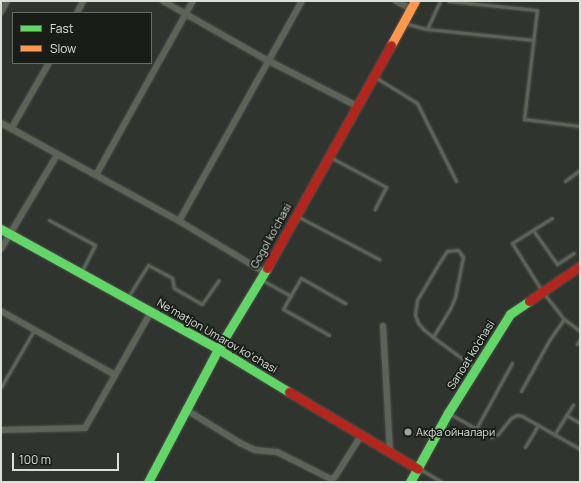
<!DOCTYPE html>
<html>
<head>
<meta charset="utf-8">
<style>
	body { margin:0 }
	#map { position:relative; width:581px; height:483px; overflow:hidden; background:#30342f; font-family:Manrope,sans-serif }
	div>[style] { position:absolute }
	.roads { filter:drop-shadow(0 0 1px #4c4f4b) drop-shadow(0 0 1px #4c4f4b) }
	.lane>* { height:3px; margin:-1.5px; padding:0 1.5px; transform-origin:1.5px; border-radius:1.5px; background:#5b6457 }
	.street>* { height:6px; margin:-3px; padding:0 3px; transform-origin:3px; border-radius:3px; background:#5b6457 }
	.fast>* { height:9px; margin:-4.5px; padding:0 4.5px; transform-origin:4.5px; border-radius:4.5px; background:#63d668 }
	.slow>* { height:9px; margin:-4.5px; padding:0 4.5px; transform-origin:4.5px; border-radius:4.5px; background:#ff974d }
	.jam>* { height:9px; margin:-4.5px; padding:0 4.5px; transform-origin:4.5px; border-radius:4.5px; background:#b3261e }
	.dots>* { width:11px; height:11px; translate:-50% -50%; box-sizing:border-box; border:2px solid #191d18; border-radius:50% }
	span { translate:-50% -50%; white-space:nowrap; text-align:center; line-height:1.15; -webkit-text-stroke:3.5px #191d18; paint-order:stroke }
	.street-label { font-size:11px; color:#dae0d8 }
	.poi-label { font-size:11px; color:#dae0d8 }
	.left { translate:0 -50%; text-align:left }
	.frame { position:absolute; inset:0; border:2px solid #dae0d8; pointer-events:none }
	.legend { position:absolute; left:12px; top:12px; width:140px; height:52px; box-sizing:border-box; background:#191d18; border:1px solid #666b65; margin:0; padding:5px 7px; list-style:none; font-size:12px; color:#dae0d8 }
	.legend li { display:flex; align-items:center; gap:8px; height:20px }
	.legend b { width:20px; border:1px solid #666b65 }
	.scale { position:absolute; left:12px; top:453px; width:107px; height:18px; box-sizing:border-box; border:2px solid #dae0d8; border-top:0; padding-left:5px; font-size:12px; line-height:14px; white-space:nowrap; color:#dae0d8; -webkit-text-stroke:3px #191d18; paint-order:stroke }
</style>
</head>
<body>
<div id="map">
	<div class="roads">
		<div class="lane">
			<i style="left:448px;top:1px;width:89px;rotate:5.8deg"></i>
			<i style="left:537px;top:10px;width:110px;rotate:96.8deg"></i>
			<i style="left:524px;top:119px;width:56px;rotate:7.1deg"></i>
			<i style="left:404px;top:23px;width:24px;rotate:15deg"></i>
			<i style="left:427px;top:29px;width:107px;rotate:5.9deg"></i>
			<i style="left:427px;top:29px;width:31px;rotate:-65deg"></i>
			<i style="left:375px;top:77px;width:49px;rotate:31.8deg"></i>
			<i style="left:417px;top:103px;width:87px;rotate:63.4deg"></i>
			<i style="left:330px;top:157px;width:64px;rotate:28.2deg"></i>
			<i style="left:386px;top:187px;width:25px;rotate:117deg"></i>
			<i style="left:565px;top:181px;width:19px;rotate:-36deg"></i>
			<i style="left:297px;top:216px;width:93px;rotate:27.7deg"></i>
			<i style="left:552px;top:218px;width:47px;rotate:148deg"></i>
			<i style="left:512px;top:243px;width:57px;rotate:58deg"></i>
			<i style="left:542px;top:291px;width:36px;rotate:52deg"></i>
			<i style="left:564px;top:319px;width:20px;rotate:37deg"></i>
			<i style="left:49px;top:220px;width:52px;rotate:28.5deg"></i>
			<i style="left:95px;top:245px;width:30px;rotate:117deg"></i>
			<i style="left:533px;top:230px;width:42px;rotate:54.8deg"></i>
			<i style="left:557px;top:264px;width:20px;rotate:-33deg"></i>
			<i style="left:262px;top:280px;width:33px;rotate:29deg"></i>
			<i style="left:128px;top:297px;width:38px;rotate:-58deg"></i>
			<i style="left:148px;top:265px;width:27px;rotate:28deg"></i>
			<i style="left:172px;top:278px;width:10px;rotate:79deg"></i>
			<i style="left:174px;top:288px;width:32px;rotate:30deg"></i>
			<i style="left:202px;top:304px;width:29px;rotate:-55deg"></i>
			<i style="left:329px;top:335px;width:53px;rotate:-150.5deg"></i>
			<i style="left:283px;top:309px;width:36px;rotate:-60deg"></i>
			<i style="left:301px;top:278px;width:51px;rotate:29.6deg"></i>
			<i style="left:433px;top:337px;width:33px;rotate:-59deg"></i>
			<i style="left:450px;top:309px;width:13px;rotate:-67deg"></i>
			<i style="left:455px;top:297px;width:41px;rotate:-78.7deg"></i>
			<i style="left:463px;top:257px;width:9px;rotate:-126deg"></i>
			<i style="left:458px;top:250px;width:11px;rotate:175deg"></i>
			<i style="left:447px;top:251px;width:14px;rotate:124deg"></i>
			<i style="left:439px;top:263px;width:43px;rotate:120.7deg"></i>
			<i style="left:417px;top:300px;width:15px;rotate:98deg"></i>
			<i style="left:415px;top:315px;width:9px;rotate:69deg"></i>
			<i style="left:418px;top:323px;width:8px;rotate:50deg"></i>
			<i style="left:423px;top:329px;width:13px;rotate:39deg"></i>
			<i style="left:433px;top:337px;width:52px;rotate:36.4deg"></i>
			<i style="left:577px;top:344px;width:6px;rotate:-59deg"></i>
			<i style="left:1px;top:387px;width:66px;rotate:-59.9deg"></i>
			<i style="left:521px;top:391px;width:60px;rotate:-60.9deg"></i>
			<i style="left:550px;top:339px;width:24px;rotate:-55deg"></i>
			<i style="left:450px;top:414px;width:47px;rotate:29.3deg"></i>
			<i style="left:491px;top:437px;width:8px;rotate:-23deg"></i>
			<i style="left:498px;top:434px;width:21px;rotate:-51deg"></i>
			<i style="left:511px;top:418px;width:7px;rotate:-27deg"></i>
			<i style="left:517px;top:415px;width:5px;rotate:11deg"></i>
			<i style="left:522px;top:416px;width:67px;rotate:29.6deg"></i>
			<i style="left:566px;top:415px;width:16px;rotate:30deg"></i>
			<i style="left:476px;top:429px;width:75px;rotate:-61.4deg"></i>
			<i style="left:554px;top:435px;width:36px;rotate:-58deg"></i>
			<i style="left:525px;top:447px;width:26px;rotate:-59deg"></i>
			<i style="left:420px;top:469px;width:26px;rotate:31deg"></i>
		</div>
		<div class="street">
			<i style="left:163px;top:1px;width:120px;rotate:29.6deg"></i>
			<i style="left:267px;top:60px;width:101px;rotate:27.1deg"></i>
			<i style="left:396px;top:1px;width:16px;rotate:27deg"></i>
			<i style="left:1px;top:12px;width:13px;rotate:-61deg"></i>
			<i style="left:77px;top:13px;width:13px;rotate:-63deg"></i>
			<i style="left:1px;top:123px;width:203px;rotate:28.8deg"></i>
			<i style="left:179px;top:221px;width:99px;rotate:31deg"></i>
			<i style="left:11px;top:129px;width:76px;rotate:-60.1deg"></i>
			<i style="left:96px;top:175px;width:199px;rotate:-60.9deg"></i>
			<i style="left:179px;top:221px;width:252px;rotate:-60.8deg"></i>
			<i style="left:1px;top:249px;width:109px;rotate:-59.2deg"></i>
			<i style="left:1px;top:311px;width:131px;rotate:29.3deg"></i>
			<i style="left:383px;top:326px;width:126px;rotate:86.8deg"></i>
			<i style="left:185px;top:409px;width:65px;rotate:31.7deg"></i>
			<i style="left:240px;top:443px;width:17px;rotate:25deg"></i>
			<i style="left:255px;top:450px;width:22px;rotate:5deg"></i>
			<i style="left:277px;top:452px;width:60px;rotate:26.6deg"></i>
			<i style="left:331px;top:479px;width:4px;rotate:-27deg"></i>
			<i style="left:335px;top:477px;width:51px;rotate:-57.9deg"></i>
			<i style="left:1px;top:430px;width:84px;rotate:-1.4deg"></i>
			<i style="left:85px;top:428px;width:133px;rotate:-60.4deg"></i>
		</div>
		<div class="fast">
			<i style="left:1px;top:229px;width:248px;rotate:28.9deg"></i>
			<i style="left:218px;top:349px;width:83px;rotate:31.2deg"></i>
			<i style="left:148px;top:482px;width:150px;rotate:-62.2deg"></i>
			<i style="left:218px;top:349px;width:95px;rotate:-58.8deg"></i>
			<i style="left:410px;top:482px;width:79px;rotate:-61.2deg"></i>
			<i style="left:448px;top:413px;width:117px;rotate:-57.9deg"></i>
			<i style="left:510px;top:314px;width:23px;rotate:-34deg"></i>
		</div>
		<div class="slow">
			<i style="left:391px;top:45px;width:50px;rotate:-61.4deg"></i>
		</div>
		<div class="jam">
			<i style="left:267px;top:268px;width:255px;rotate:-60.9deg"></i>
			<i style="left:529px;top:301px;width:62px;rotate:-34.5deg"></i>
			<i style="left:289px;top:392px;width:150px;rotate:30.8deg"></i>
		</div>
	</div>
	<div class="dots">
		<i style="left:408px;top:432px;background:#9ea49d"></i>
	</div>
	<div class="street-label">
		<span style="left:271px;top:236px;rotate:-61deg">Gogol ko'chasi</span>
		<span style="left:217px;top:336px;rotate:30deg">Neʻmatjon Umarov koʻchasi</span>
		<span style="left:471px;top:355px;rotate:-58deg">Sanoat ko'chasi</span>
	</div>
	<div class="poi-label">
		<span class="left" style="left:416px;top:432px">Акфа ойналари</span>
	</div>
	<div class="frame"></div>
	<ul class="legend">
	<li><b style="height:5px;background:#63d668"></b>Fast</li>
	<li><b style="height:5px;background:#ff974d"></b>Slow</li>
	</ul>
	<div class="scale">100 m</div>
</div>
</body>
</html>
